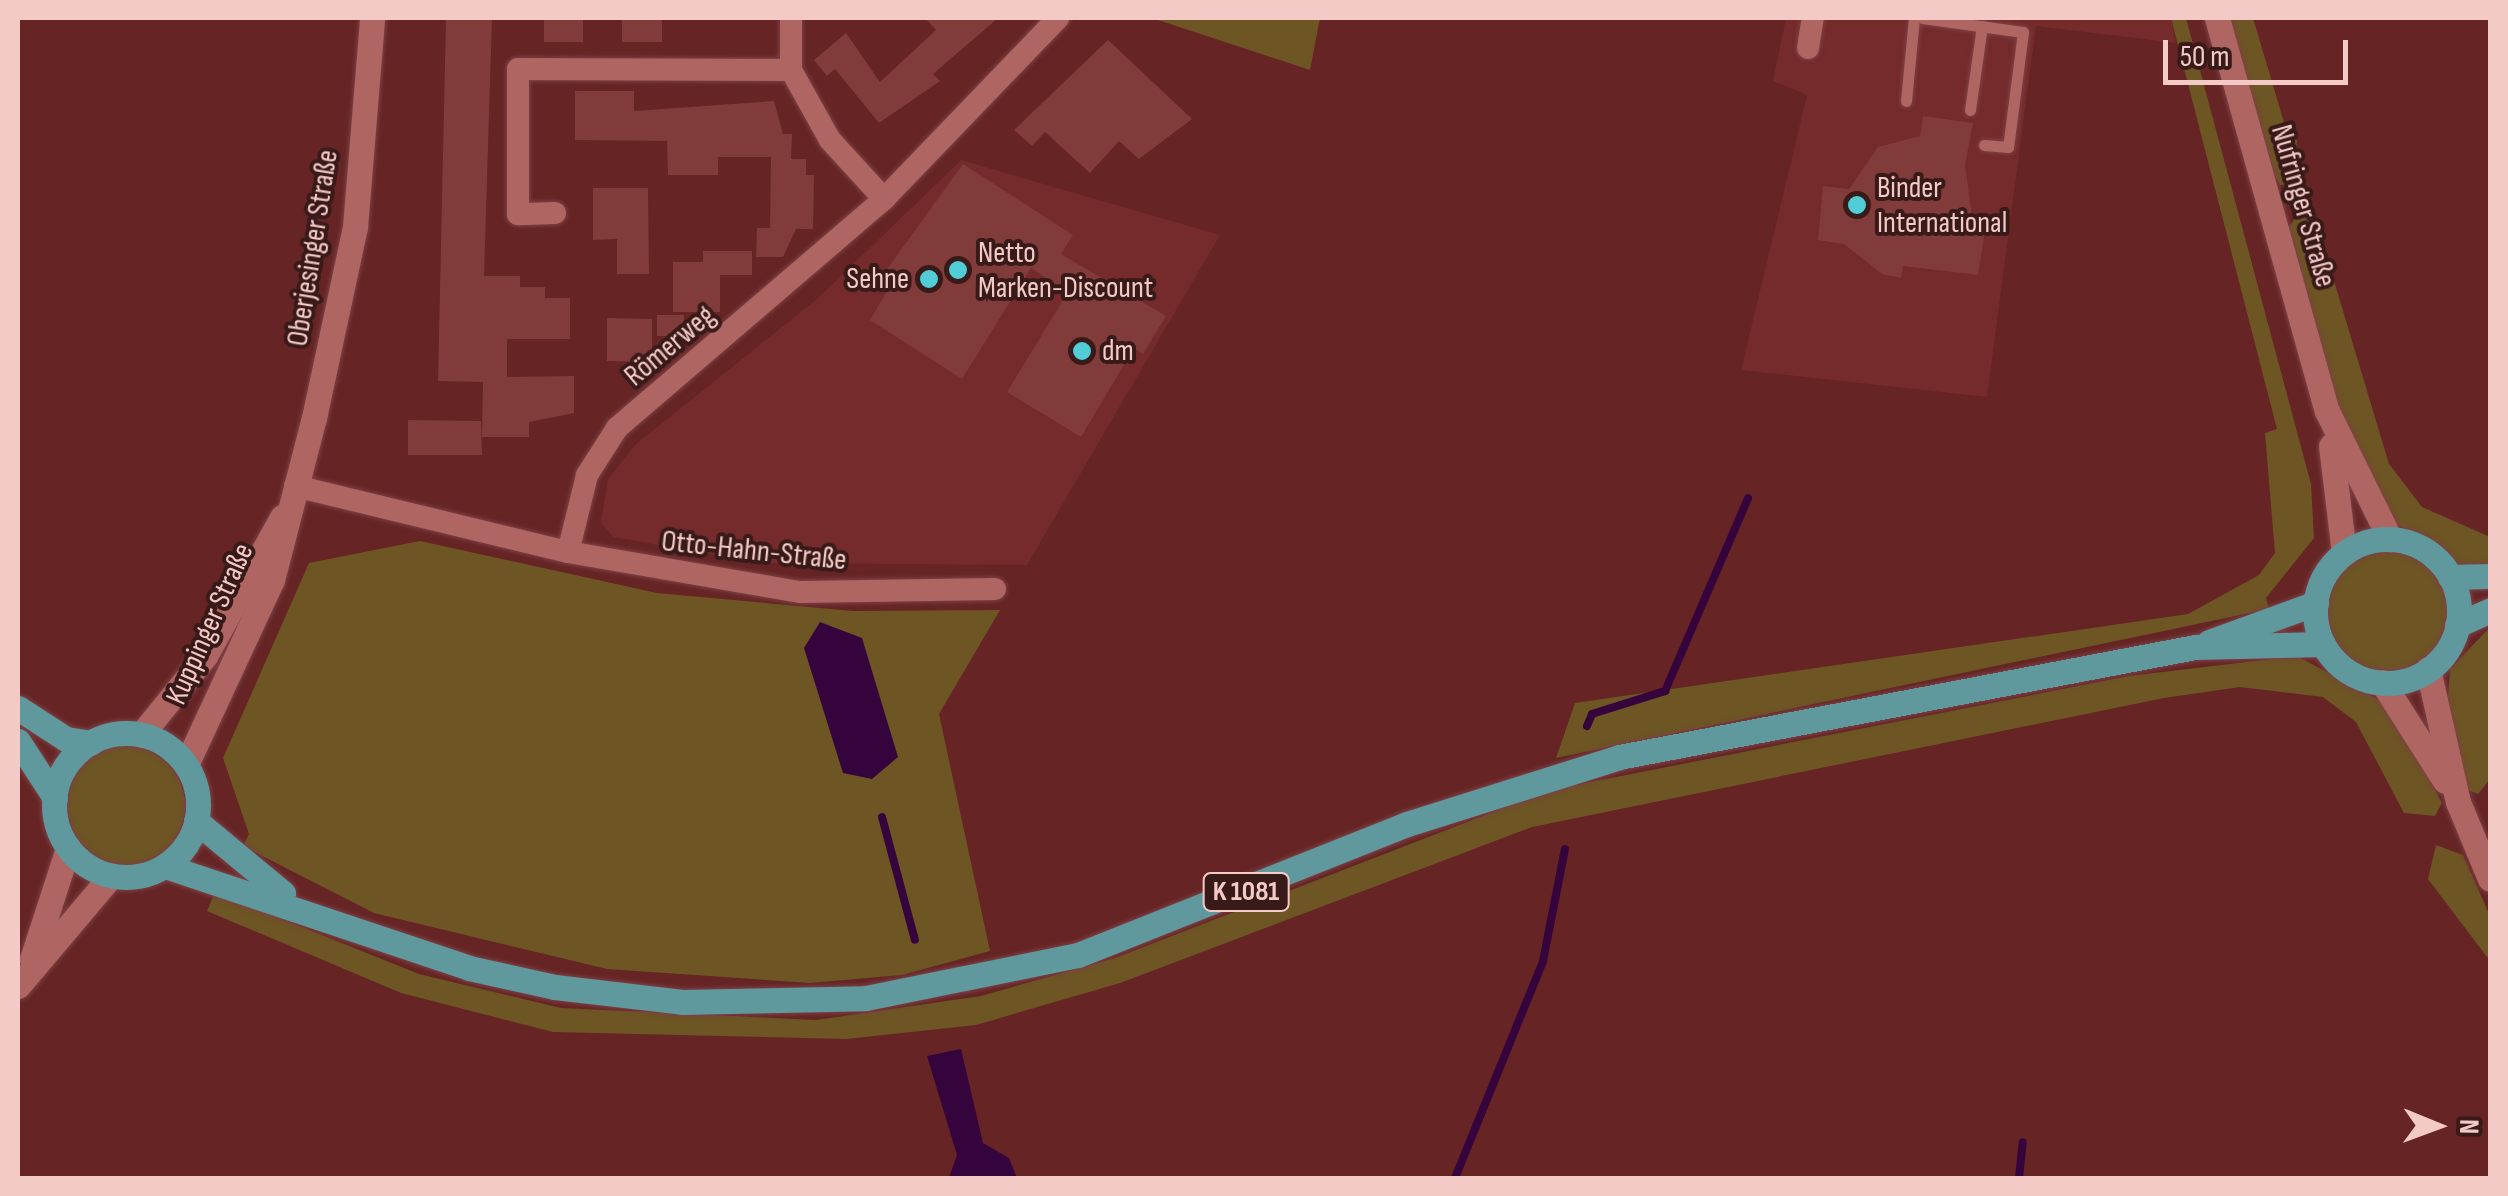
<!DOCTYPE html>
<html>
<head>
<meta charset="utf-8">
<style>
	body { margin:0 }
	#map { position:relative; width:2508px; height:1196px; overflow:hidden; background:#662425; font-family:"Sofia Sans Condensed",sans-serif }
	div>[style] { position:absolute }
	.built>* { inset:0; background:#752a2b }
	.green>* { inset:0; background:#6e5524 }
	.round { border-radius:50% }
	.water>* { inset:0; background:#35043c }
	.stream>* { height:8px; margin:-4px; padding:0 4px; transform-origin:4px; border-radius:4px; background:#35043c }
	.building>* { inset:0; background:#803b3a }
	.roads { filter:drop-shadow(0 0 2px #7c4144) drop-shadow(0 0 2px #7c4144) }
	.lane>* { height:11px; margin:-5.5px; padding:0 5.5px; transform-origin:5.5px; border-radius:5.5px; background:#af6562 }
	.street>* { height:22px; margin:-11px; padding:0 11px; transform-origin:11px; border-radius:11px; background:#af6562 }
	.secondary>* { height:25px; margin:-12.5px; padding:0 12.5px; transform-origin:12.5px; border-radius:12.5px; background:#af6562 }
	.primary>* { height:25px; margin:-12.5px; padding:0 12.5px; transform-origin:12.5px; border-radius:12.5px; background:#5f989d }
	.primary>.ring { margin:-12.5px; padding:0; box-sizing:content-box; background:none; border:25px solid #5f989d; border-radius:50% }
	.dots>* { width:28px; height:28px; translate:-50% -50%; box-sizing:border-box; border:5px solid #381a19; border-radius:50% }
	span { translate:-50% -50%; white-space:nowrap; text-align:center; line-height:1.15; -webkit-text-stroke:8px #381a19; paint-order:stroke }
	.shield-label span { padding:2px 8px; background:#381a19; border:2px solid; border-radius:8px; -webkit-text-stroke-width:0 }
	.shield-label { font-size:28px; color:#f4cac7; font-weight:700 }
	.poi-label { font-size:30px; color:#f4cac7 }
	.left { translate:0 -50%; text-align:left }
	.right { translate:-100% -50%; text-align:right }
	.street-label { font-size:30px; color:#f4cac7 }
	.frame { position:absolute; inset:0; border:20px solid #f4cac7; pointer-events:none }
	.north { position:absolute; left:2388px; top:1076px; width:100px; height:100px; -webkit-text-stroke:8px #381a19; paint-order:stroke; rotate:91deg; font-size:28px; font-weight:700; line-height:40px; text-align:center; color:#f4cac7 }
	.north::after { content:''; display:block; margin:auto; width:35px; height:45px; background:#f4cac7; clip-path:polygon(50% 0,100% 100%,50% 72%,0 100%) }
	.scale { position:absolute; left:2163px; top:40px; width:185px; height:45px; box-sizing:border-box; border:5px solid #f4cac7; border-top:0; padding-left:12px; font-size:30px; line-height:35px; white-space:nowrap; color:#f4cac7; -webkit-text-stroke:8px #381a19; paint-order:stroke }
</style>
</head>
<body>
<div id="map">
	<div class="built">
		<i style="clip-path:polygon(1786px 18px,2171px 18px,2176px 43px,2036px 26px,1987px 397px,1741px 370px,1807px 95px,1773px 81px)"></i>
		<i style="clip-path:polygon(961px 160px,1220px 235px,1027px 565px,760px 563px,613px 537px,601px 523px,608px 479px,636px 444px,817px 299px)"></i>
	</div>
	<div class="green">
		<i style="clip-path:polygon(1152px 18px,1320px 18px,1310px 70px)"></i>
		<i style="clip-path:polygon(2171px 18px,2186px 18px,2311px 484px,2314px 538px,2266px 598px,2269px 609px,1556px 758px,1575px 703px,2188px 614px,2259px 575px,2275px 553px,2265px 433px,2277px 429px)"></i>
		<i style="clip-path:polygon(2228px 18px,2253px 18px,2289px 139px,2297px 140px,2296px 184px,2280px 185px,2266px 161px)"></i>
		<i style="clip-path:polygon(2302px 209px,2313px 211px,2389px 464px,2422px 507px,2490px 537px,2490px 569px,2466px 570px,2392px 521px,2339px 412px,2288px 228px)"></i>
		<i style="clip-path:polygon(420px 541px,657px 593px,853px 611px,1000px 610px,939px 714px,990px 951px,902px 975px,810px 983px,607px 969px,374px 913px,243px 846px,249px 834px,223px 758px,309px 563px)"></i>
		<i class="round" style="left:2328px;top:551px;width:120px;height:120px"></i>
		<i style="clip-path:polygon(2490px 627px,2490px 779px,2478px 794px,2467px 790px,2448px 698px,2450px 669px)"></i>
		<i style="clip-path:polygon(2297px 656px,2392px 707px,2442px 803px,2435px 816px,2404px 813px,2356px 722px,2323px 697px,2240px 687px,2164px 698px,1532px 827px,1120px 983px,976px 1025px,846px 1039px,553px 1032px,401px 993px,207px 911px,215px 892px,419px 974px,561px 1008px,816px 1020px,981px 996px,1115px 958px,1550px 790px,2129px 676px)"></i>
		<i class="round" style="left:65px;top:746px;width:120px;height:120px"></i>
		<i style="clip-path:polygon(2436px 845px,2463px 855px,2490px 916px,2490px 961px,2428px 879px)"></i>
	</div>
	<div class="water">
		<i style="clip-path:polygon(820px 622px,862px 638px,898px 757px,872px 779px,843px 773px,804px 648px)"></i>
		<i style="clip-path:polygon(961px 1049px,983px 1143px,1009px 1158px,1017px 1178px,949px 1178px,957px 1155px,927px 1056px)"></i>
	</div>
	<div class="stream">
		<i style="left:1587px;top:726px;width:13px;rotate:-67deg"></i>
		<i style="left:1592px;top:714px;width:77px;rotate:-17.5deg"></i>
		<i style="left:1665px;top:691px;width:210px;rotate:-66.7deg"></i>
		<i style="left:882px;top:817px;width:127px;rotate:75deg"></i>
		<i style="left:1455px;top:1178px;width:234px;rotate:-67.9deg"></i>
		<i style="left:1543px;top:961px;width:114px;rotate:-78.9deg"></i>
		<i style="left:2019px;top:1178px;width:36px;rotate:-84deg"></i>
	</div>
	<div class="building">
		<i style="clip-path:polygon(446px 18px,492px 18px,484px 276px,520px 276px,520px 287px,545px 287px,545px 298px,570px 298px,570px 339px,507px 339px,507px 377px,574px 376px,574px 413px,529px 422px,529px 437px,482px 437px,483px 382px,438px 381px)"></i>
		<i style="clip-path:polygon(544px 18px,583px 18px,583px 42px,544px 42px)"></i>
		<i style="clip-path:polygon(622px 18px,662px 18px,662px 42px,622px 42px)"></i>
		<i style="clip-path:polygon(925px 18px,998px 18px,933px 74px,940px 81px,879px 123px,835px 69px,827px 76px,814px 60px,846px 33px,880px 82px,936px 30px)"></i>
		<i style="clip-path:polygon(1108px 40px,1192px 119px,1139px 159px,1119px 141px,1090px 173px,1045px 132px,1032px 146px,1014px 130px)"></i>
		<i style="clip-path:polygon(575px 91px,634px 91px,634px 111px,774px 101px,783px 134px,792px 134px,791px 159px,806px 159px,806px 175px,814px 175px,813px 229px,796px 229px,783px 257px,756px 257px,757px 228px,770px 228px,771px 157px,718px 157px,718px 175px,668px 175px,667px 141px,575px 140px)"></i>
		<i style="clip-path:polygon(1923px 116px,1973px 123px,1965px 165px,1972px 216px,1987px 218px,1978px 275px,1903px 266px,1901px 278px,1882px 274px,1844px 244px,1818px 240px,1823px 186px,1849px 189px,1878px 147px,1920px 136px)"></i>
		<i style="clip-path:polygon(963px 164px,1073px 235px,1061px 254px,1166px 316px,1143px 354px,1134px 348px,1081px 437px,1007px 392px,1068px 292px,1031px 268px,962px 379px,870px 320px,895px 278px,885px 272px)"></i>
		<i style="clip-path:polygon(593px 188px,648px 188px,649px 274px,617px 274px,617px 239px,593px 240px)"></i>
		<i style="clip-path:polygon(703px 251px,752px 251px,752px 275px,720px 275px,720px 312px,673px 312px,673px 262px,703px 262px)"></i>
		<i style="clip-path:polygon(657px 315px,684px 315px,683px 336px,657px 336px)"></i>
		<i style="clip-path:polygon(607px 318px,652px 319px,652px 362px,607px 361px)"></i>
		<i style="clip-path:polygon(408px 420px,481px 421px,482px 455px,408px 455px)"></i>
	</div>
	<div class="roads">
		<div class="lane">
			<i style="left:1922px;top:18px;width:102px;rotate:7.9deg"></i>
			<i style="left:2023px;top:32px;width:116px;rotate:97.4deg"></i>
			<i style="left:2008px;top:147px;width:24px;rotate:-175deg"></i>
			<i style="left:1906px;top:101px;width:83px;rotate:-84.5deg"></i>
			<i style="left:1970px;top:110px;width:85px;rotate:-81.9deg"></i>
		</div>
		<div class="street">
			<i style="left:791px;top:18px;width:52px;rotate:90deg"></i>
			<i style="left:791px;top:70px;width:80px;rotate:60.9deg"></i>
			<i style="left:830px;top:140px;width:80px;rotate:47.5deg"></i>
			<i style="left:1808px;top:48px;width:30px;rotate:-81deg"></i>
			<i style="left:555px;top:213px;width:37px;rotate:178deg"></i>
			<i style="left:518px;top:214px;width:145px;rotate:-90deg"></i>
			<i style="left:518px;top:69px;width:273px;rotate:0.2deg"></i>
			<i style="left:295px;top:486px;width:281px;rotate:13.6deg"></i>
			<i style="left:568px;top:552px;width:79px;rotate:-76.1deg"></i>
			<i style="left:587px;top:475px;width:56px;rotate:-57.4deg"></i>
			<i style="left:617px;top:428px;width:352px;rotate:-40.6deg"></i>
			<i style="left:884px;top:199px;width:251px;rotate:-46.1deg"></i>
			<i style="left:568px;top:552px;width:235px;rotate:9.8deg"></i>
			<i style="left:800px;top:592px;width:195px;rotate:-0.9deg"></i>
		</div>
		<div class="secondary">
			<i style="left:2217px;top:18px;width:408px;rotate:74.4deg"></i>
			<i style="left:2327px;top:411px;width:143px;rotate:63.8deg"></i>
			<i style="left:2331px;top:446px;width:108px;rotate:83.1deg"></i>
			<i style="left:2428px;top:669px;width:136px;rotate:77.3deg"></i>
			<i style="left:2458px;top:802px;width:83px;rotate:67.4deg"></i>
			<i style="left:2382px;top:682px;width:117px;rotate:57.5deg"></i>
			<i style="left:141px;top:735px;width:102px;rotate:-51deg"></i>
			<i style="left:205px;top:656px;width:159px;rotate:-61deg"></i>
			<i style="left:186px;top:765px;width:204px;rotate:-65.1deg"></i>
			<i style="left:272px;top:580px;width:167px;rotate:-75.5deg"></i>
			<i style="left:314px;top:418px;width:195px;rotate:-77.9deg"></i>
			<i style="left:355px;top:227px;width:210px;rotate:-85.3deg"></i>
			<i style="left:32px;top:959px;width:117px;rotate:-72deg"></i>
			<i style="left:18px;top:986px;width:144px;rotate:-49.8deg"></i>
		</div>
		<div class="primary">
			<i class="ring" style="left:2315px;top:539px;width:119px;height:119px"></i>
			<i style="left:2450px;top:577px;width:40px;rotate:-1.4deg"></i>
			<i style="left:2457px;top:625px;width:36px;rotate:-24deg"></i>
			<i style="left:2209px;top:642px;width:114px;rotate:-20deg"></i>
			<i style="left:18px;top:708px;width:57px;rotate:32.9deg"></i>
			<i style="left:66px;top:739px;width:25px;rotate:9deg"></i>
			<i class="ring" style="left:54px;top:733px;width:119px;height:119px"></i>
			<i style="left:18px;top:741px;width:68px;rotate:57deg"></i>
			<i style="left:196px;top:821px;width:113px;rotate:39.6deg"></i>
			<i style="left:165px;top:866px;width:321px;rotate:18.5deg"></i>
			<i style="left:469px;top:968px;width:88px;rotate:12.5deg"></i>
			<i style="left:555px;top:987px;width:128px;rotate:6.7deg"></i>
			<i style="left:682px;top:1002px;width:184px;rotate:-1.2deg"></i>
			<i style="left:866px;top:998px;width:216px;rotate:-11.5deg"></i>
			<i style="left:1078px;top:955px;width:354px;rotate:-21.7deg"></i>
			<i style="left:1407px;top:824px;width:222px;rotate:-17.5deg"></i>
			<i style="left:1619px;top:757px;width:586px;rotate:-10.81deg"></i>
			<i style="left:2195px;top:647px;width:128px;rotate:-1.3deg"></i>
		</div>
	</div>
	<div class="dots">
		<i style="left:1857px;top:205px;background:#52ccd6"></i>
		<i style="left:958px;top:270px;background:#52ccd6"></i>
		<i style="left:929px;top:279px;background:#52ccd6"></i>
		<i style="left:1082px;top:351px;background:#52ccd6"></i>
	</div>
	<div class="shield-label">
		<span style="left:1246px;top:892px">K 1081</span>
	</div>
	<div class="poi-label">
		<span class="left" style="left:1877px;top:205px">Binder<br>International</span>
		<span class="left" style="left:978px;top:270px">Netto<br>Marken-Discount</span>
		<span class="right" style="left:909px;top:279px">Sehne</span>
		<span class="left" style="left:1102px;top:351px">dm</span>
	</div>
	<div class="street-label">
		<span style="left:2303px;top:206px;rotate:74deg">Nufringer Straße</span>
		<span style="left:313px;top:248px;rotate:-81deg">Oberjesinger Straße</span>
		<span style="left:670px;top:346px;rotate:-40deg">Römerweg</span>
		<span style="left:754px;top:551px;rotate:6deg">Otto-Hahn-Straße</span>
		<span style="left:210px;top:624px;rotate:-66deg">Kuppinger Straße</span>
	</div>
	<div class="frame"></div>
	<div class="north">N</div>
	<div class="scale">50 m</div>
</div>
</body>
</html>
